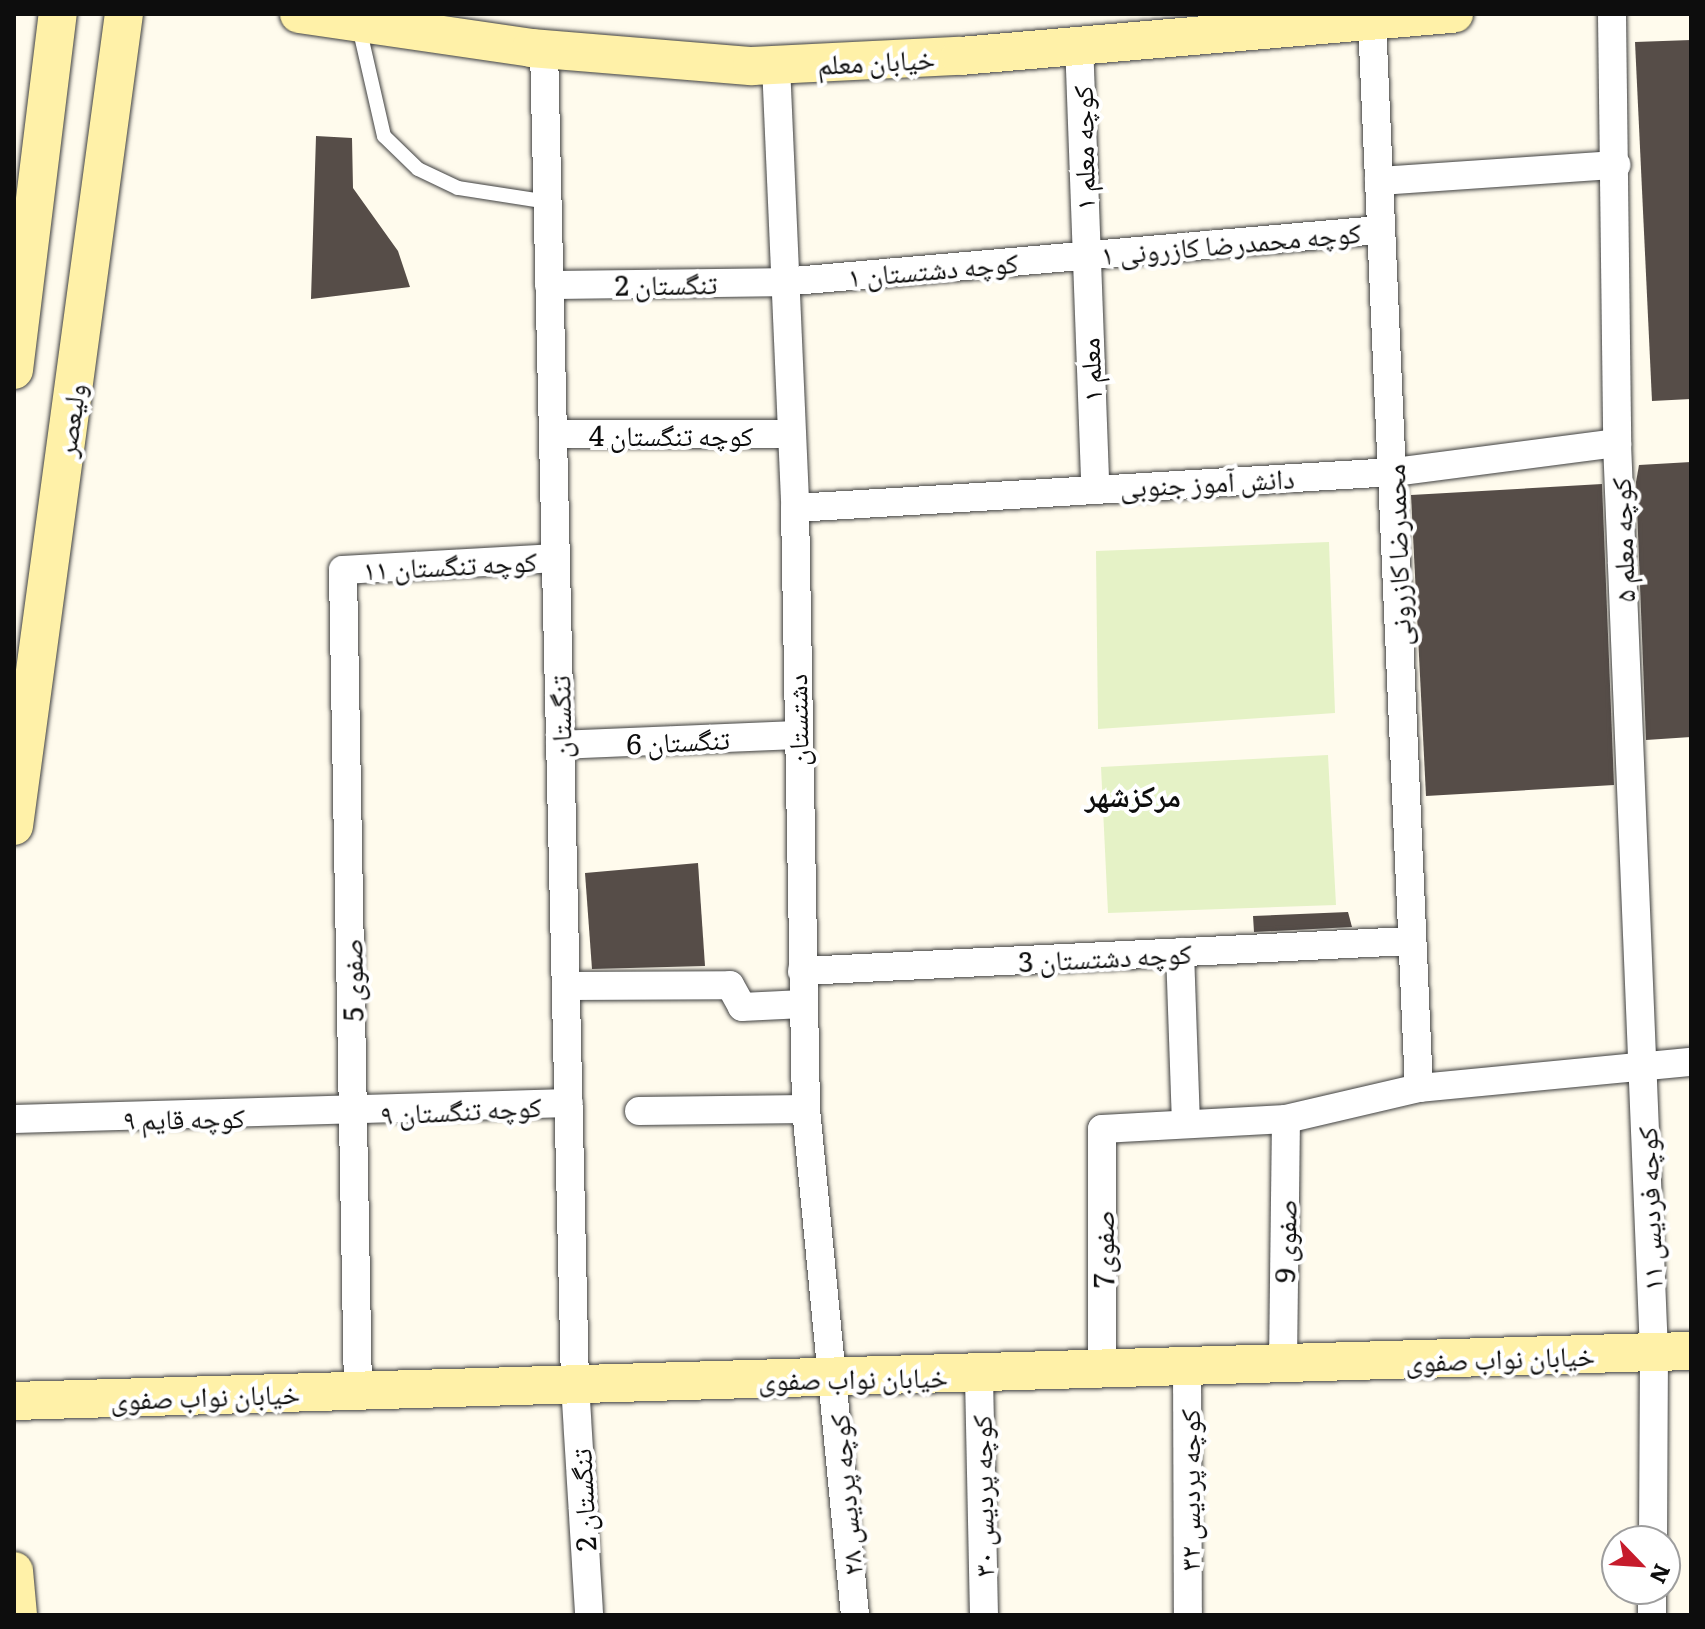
<!DOCTYPE html>
<html>
<head>
<meta charset="utf-8">
<style>
	body { margin:0 }
	#map { position:relative; width:1705px; height:1629px; overflow:hidden; background:#fffbed; font-family:Literata,"Noto Naskh Arabic",serif }
	div>[style] { position:absolute }
	.pitch>* { inset:0; background:#e5f2c6 }
	.building>* { inset:0; background:#564d48 }
	.roads { filter:drop-shadow(0 0 2px #404040) drop-shadow(0 0 2px #404040) }
	.lane>* { height:14px; margin:-7px; padding:0 7px; transform-origin:7px; border-radius:7px; background:#fff }
	.street>* { height:28px; margin:-14px; padding:0 14px; transform-origin:14px; border-radius:14px; background:#fff }
	.secondary>* { height:38px; margin:-19px; padding:0 19px; transform-origin:19px; border-radius:19px; background:#fff1a8 }
	span { translate:-50% -50%; white-space:nowrap; text-align:center; line-height:1.15; -webkit-text-stroke:8px #fff; paint-order:stroke }
	.street-label { font-size:28px; color:#0d0d0d }
	.neighbourhood-label { font-size:30px; color:#0d0d0d; font-weight:700 }
	.frame { position:absolute; inset:0; border:16px solid #0d0d0d; pointer-events:none }
	.north { position:absolute; left:1601px; top:1525px; width:80px; height:80px; box-sizing:border-box; background:#fff; border:2px solid #9e9e9e; border-radius:50%; rotate:115deg; font-size:22px; font-weight:700; line-height:32px; text-align:center; color:#0d0d0d }
	.north::after { content:''; display:block; margin:auto; width:28px; height:36px; background:#c61c2c; clip-path:polygon(50% 0,100% 100%,50% 72%,0 100%) }
</style>
</head>
<body>
<div id="map">
	<div class="pitch">
		<i style="clip-path:polygon(1329px 542px,1335px 713px,1098px 729px,1096px 551px)"></i>
		<i style="clip-path:polygon(1328px 755px,1336px 905px,1108px 913px,1101px 767px)"></i>
	</div>
	<div class="building">
		<i style="clip-path:polygon(1691px 40px,1691px 399px,1652px 401px,1635px 42px)"></i>
		<i style="clip-path:polygon(316px 136px,352px 138px,353px 188px,398px 251px,410px 287px,311px 299px)"></i>
		<i style="clip-path:polygon(1691px 462px,1691px 737px,1646px 740px,1636px 482px,1639px 465px)"></i>
		<i style="clip-path:polygon(1602px 484px,1614px 785px,1426px 796px,1411px 495px)"></i>
		<i style="clip-path:polygon(698px 863px,705px 966px,592px 969px,585px 873px)"></i>
		<i style="clip-path:polygon(1348px 912px,1352px 927px,1254px 932px,1253px 916px)"></i>
	</div>
	<div class="roads">
		<div class="lane">
			<i style="left:359px;top:27px;width:112px;rotate:77.1deg"></i>
			<i style="left:384px;top:136px;width:47px;rotate:44.1deg"></i>
			<i style="left:418px;top:169px;width:44px;rotate:25.4deg"></i>
			<i style="left:458px;top:188px;width:91px;rotate:8.8deg"></i>
		</div>
		<div class="street">
			<i style="left:1612px;top:14px;width:429px;rotate:89.3deg"></i>
			<i style="left:1617px;top:443px;width:910px;rotate:87.67deg"></i>
			<i style="left:1654px;top:1352px;width:189px;rotate:90.3deg"></i>
			<i style="left:1372px;top:21px;width:1068px;rotate:87.48deg"></i>
			<i style="left:1079px;top:42px;width:445px;rotate:87.9deg"></i>
			<i style="left:544px;top:49px;width:1335px;rotate:88.67deg"></i>
			<i style="left:575px;top:1384px;width:231px;rotate:86.5deg"></i>
			<i style="left:776px;top:65px;width:443px;rotate:87.5deg"></i>
			<i style="left:795px;top:508px;width:601px;rotate:88.95deg"></i>
			<i style="left:806px;top:1109px;width:508px;rotate:84.47deg"></i>
			<i style="left:1379px;top:181px;width:238px;rotate:-3.9deg"></i>
			<i style="left:549px;top:285px;width:233px;rotate:-0.7deg"></i>
			<i style="left:782px;top:282px;width:599px;rotate:-4.98deg"></i>
			<i style="left:555px;top:434px;width:232px"></i>
			<i style="left:795px;top:508px;width:600px;rotate:-3.44deg"></i>
			<i style="left:1394px;top:472px;width:225px;rotate:-7.4deg"></i>
			<i style="left:560px;top:745px;width:235px;rotate:-2.4deg"></i>
			<i style="left:1180px;top:952px;width:171px;rotate:88deg"></i>
			<i style="left:802px;top:971px;width:607px;rotate:-2.83deg"></i>
			<i style="left:566px;top:986px;width:164px;rotate:-0.3deg"></i>
			<i style="left:730px;top:985px;width:25px;rotate:61deg"></i>
			<i style="left:742px;top:1007px;width:61px;rotate:-2.8deg"></i>
			<i style="left:639px;top:1111px;width:167px;rotate:-0.7deg"></i>
			<i style="left:14px;top:1119px;width:555px;rotate:-1.65deg"></i>
			<i style="left:1283px;top:1363px;width:244px;rotate:-89.3deg"></i>
			<i style="left:1187px;top:1366px;width:249px;rotate:89.8deg"></i>
			<i style="left:1102px;top:1369px;width:240px;rotate:-90deg"></i>
			<i style="left:1102px;top:1129px;width:184px;rotate:-3.1deg"></i>
			<i style="left:1286px;top:1119px;width:137px;rotate:-13.1deg"></i>
			<i style="left:1419px;top:1088px;width:273px;rotate:-5.5deg"></i>
			<i style="left:979px;top:1377px;width:238px;rotate:88.8deg"></i>
			<i style="left:358px;top:1391px;width:821px;rotate:-91.05deg"></i>
			<i style="left:343px;top:570px;width:213px;rotate:-3.2deg"></i>
			<i style="left:1652px;top:1615px;width:26px;rotate:-90deg"></i>
		</div>
		<div class="secondary">
			<i style="left:299px;top:14px;width:234px;rotate:8.3deg"></i>
			<i style="left:531px;top:48px;width:222px;rotate:4.7deg"></i>
			<i style="left:752px;top:66px;width:208px;rotate:-2.8deg"></i>
			<i style="left:960px;top:56px;width:496px;rotate:-4.9deg"></i>
			<i style="left:14px;top:370px;width:359px;rotate:-83deg"></i>
			<i style="left:14px;top:826px;width:819px;rotate:-82.29deg"></i>
			<i style="left:14px;top:1401px;width:1678px;rotate:-1.71deg"></i>
			<i style="left:14px;top:1571px;width:44px;rotate:84.8deg"></i>
		</div>
	</div>
	<div class="street-label">
		<span style="left:876px;top:60px;rotate:-3deg">خیابان معلم</span>
		<span style="left:1082px;top:148px;rotate:-91deg">کوچه معلم ۱</span>
		<span style="left:1231px;top:242px;rotate:-5deg">کوچه محمدرضا کازرونی ۱</span>
		<span style="left:933px;top:268px;rotate:-5deg">کوچه دشتستان ۱</span>
		<span style="left:666px;top:283px;rotate:-1deg">تنگستان 2</span>
		<span style="left:1089px;top:370px;rotate:-93deg">معلم ۱</span>
		<span style="left:69px;top:420px;rotate:-82deg">ولیعصر</span>
		<span style="left:671px;top:434px">کوچه تنگستان 4</span>
		<span style="left:1207px;top:481px;rotate:-3deg">دانش آموز جنوبی</span>
		<span style="left:1621px;top:540px;rotate:-92deg">کوچه معلم ۵</span>
		<span style="left:1396px;top:555px;rotate:-92deg">محمدرضا کازرونی</span>
		<span style="left:450px;top:564px;rotate:-3deg">کوچه تنگستان ۱۱</span>
		<span style="left:559px;top:717px;rotate:-91deg">تنگستان</span>
		<span style="left:796px;top:720px;rotate:-91deg">دشتستان</span>
		<span style="left:678px;top:740px;rotate:-3deg">تنگستان 6</span>
		<span style="left:1105px;top:956px;rotate:-3deg">کوچه دشتستان 3</span>
		<span style="left:351px;top:980px;rotate:-91deg">صفوی 5</span>
		<span style="left:461px;top:1109px;rotate:-3deg">کوچه تنگستان ۹</span>
		<span style="left:184px;top:1117px;rotate:-1deg">کوچه قایم ۹</span>
		<span style="left:1648px;top:1209px;rotate:-92deg">کوچه فردیس ۱۱</span>
		<span style="left:1284px;top:1241px;rotate:-89deg">صفوی 9</span>
		<span style="left:1102px;top:1249px;rotate:-90deg">صفوی7</span>
		<span style="left:1500px;top:1357px;rotate:-2deg">خیابان نواب صفوی</span>
		<span style="left:853px;top:1377px;rotate:-1deg">خیابان نواب صفوی</span>
		<span style="left:205px;top:1395px;rotate:-2deg">خیابان نواب صفوی</span>
		<span style="left:1188px;top:1490px;rotate:-90deg">کوچه پردیس ۳۲</span>
		<span style="left:844px;top:1495px;rotate:-95deg">کوچه پردیس ۲۸</span>
		<span style="left:981px;top:1496px;rotate:-91deg">کوچه پردیس ۳۰</span>
		<span style="left:582px;top:1500px;rotate:-93deg">تنگستان 2</span>
	</div>
	<div class="neighbourhood-label">
		<span style="left:1133px;top:794px">مرکزشهر</span>
	</div>
	<div class="frame"></div>
	<div class="north">N</div>
</div>
</body>
</html>
